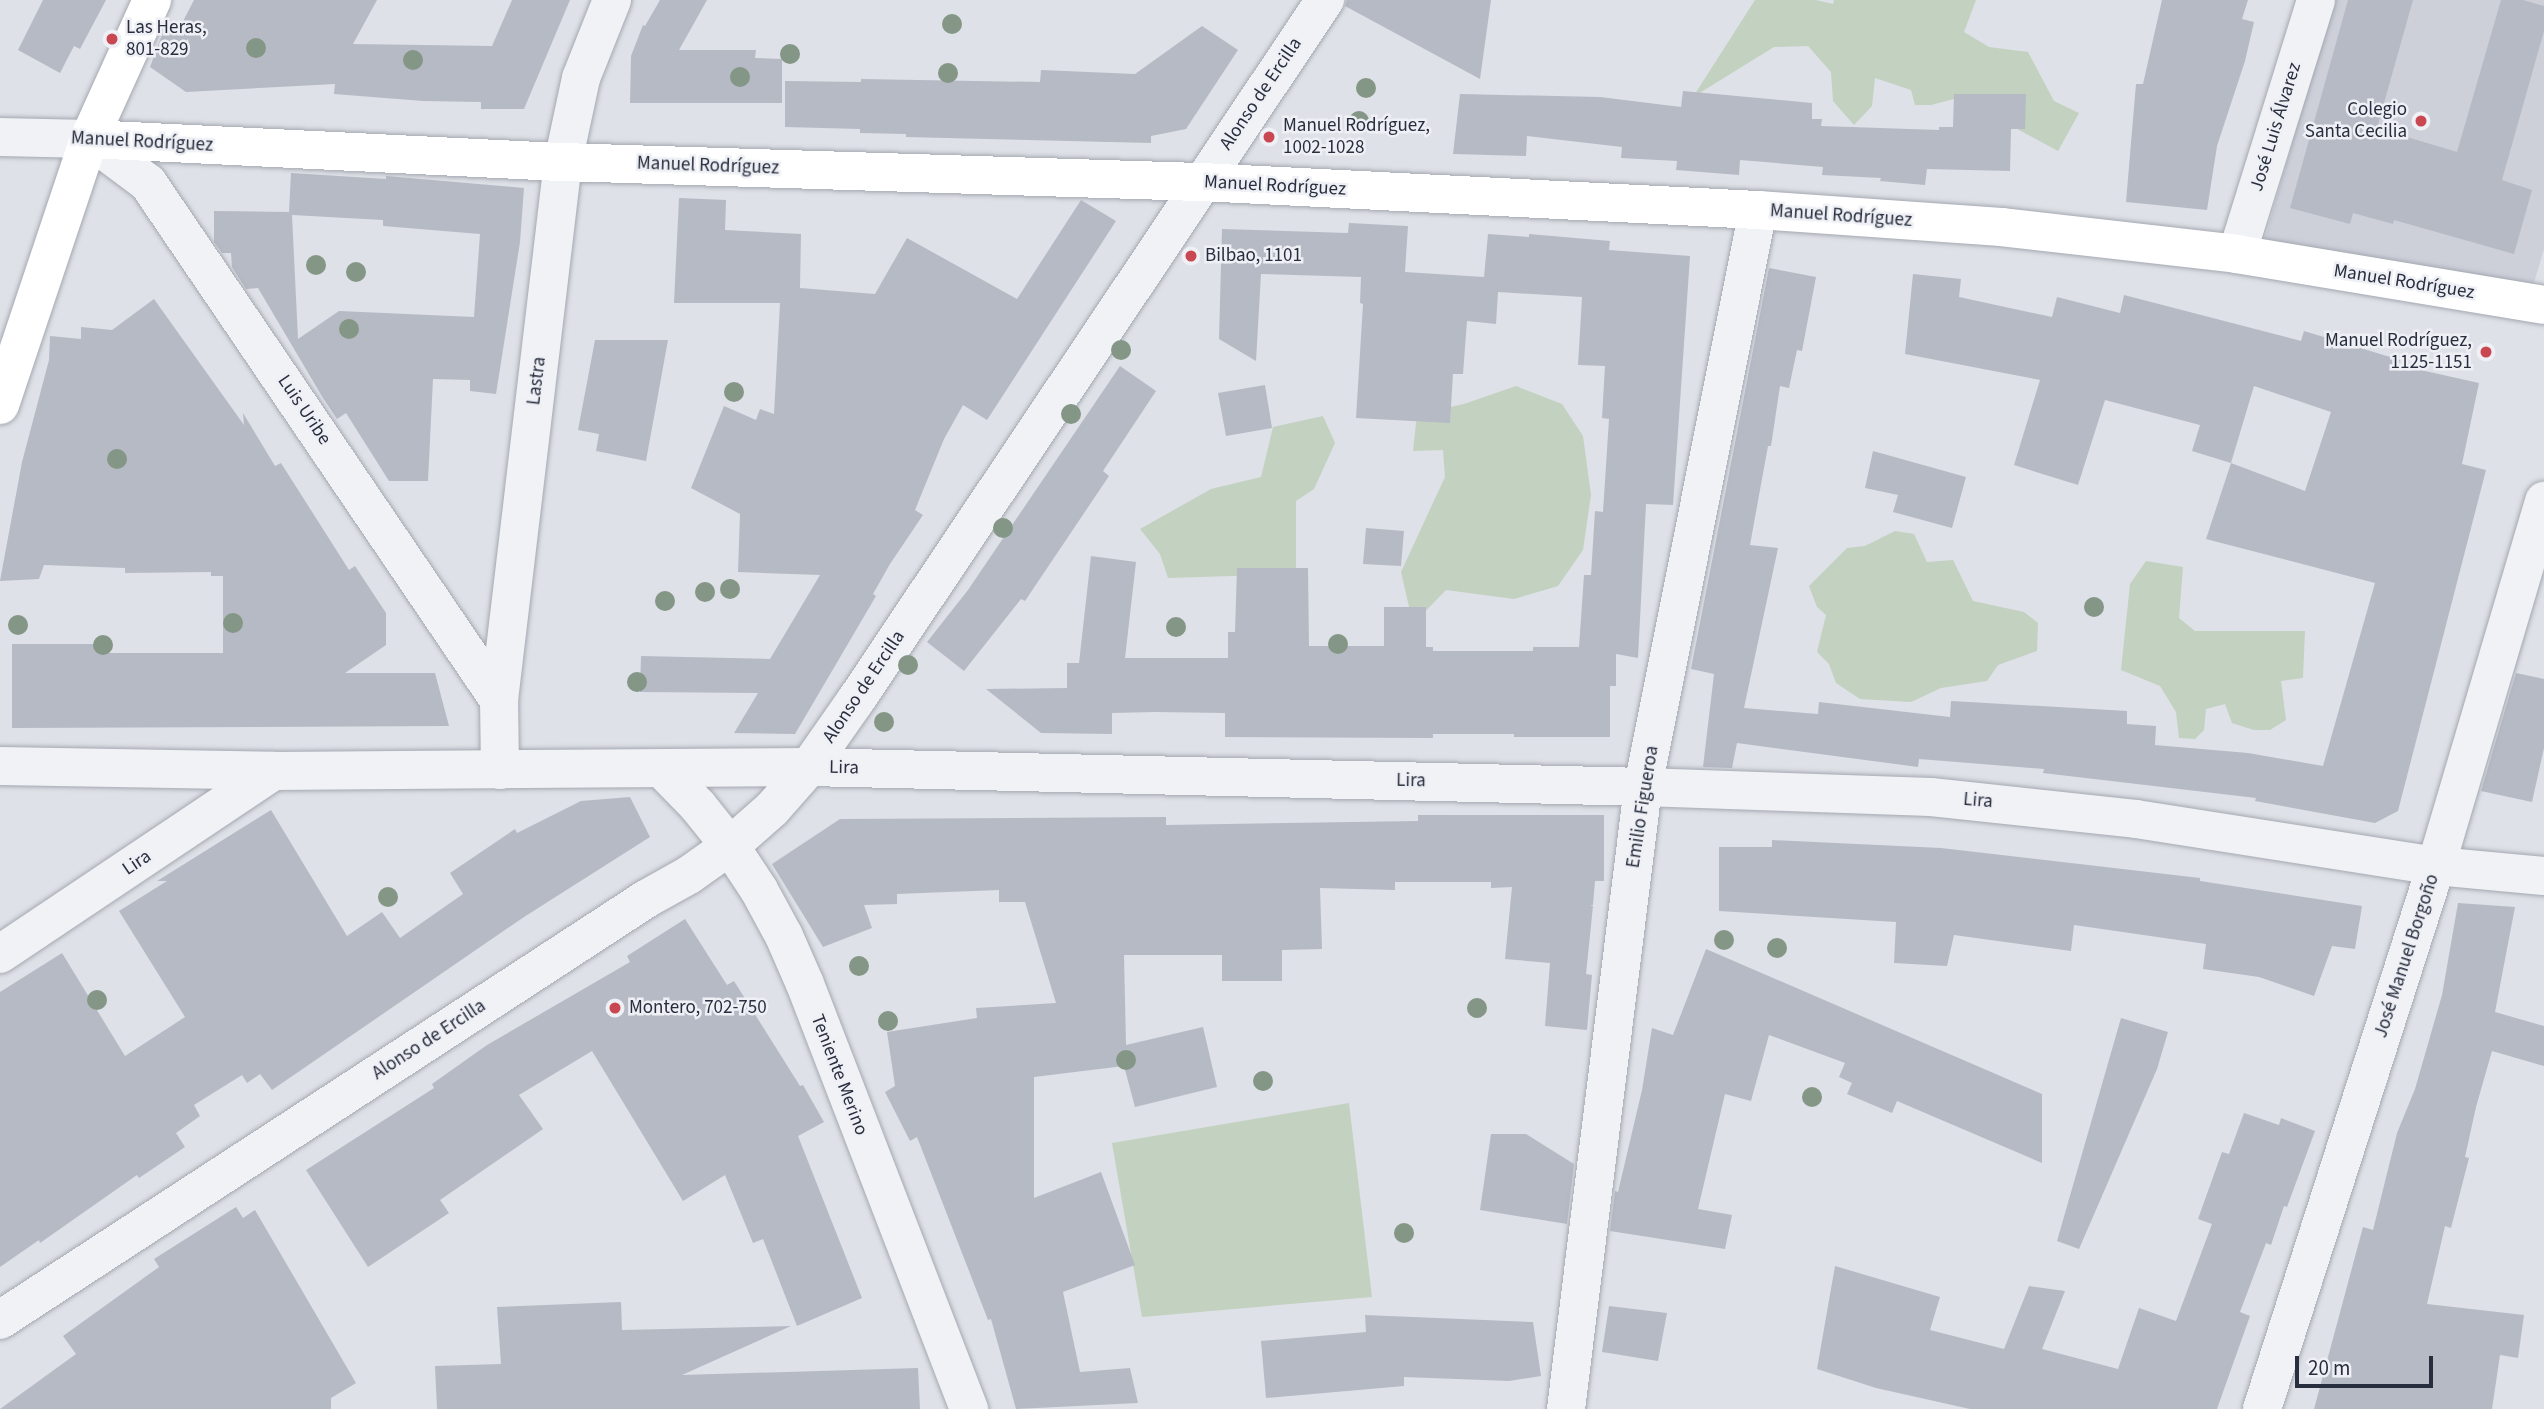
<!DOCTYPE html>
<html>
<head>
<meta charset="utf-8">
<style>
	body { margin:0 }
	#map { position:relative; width:2544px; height:1409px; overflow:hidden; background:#dee1e7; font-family:"Source Sans 3",sans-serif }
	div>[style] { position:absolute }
	.built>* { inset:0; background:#cdd0d9 }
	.green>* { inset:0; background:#c3d1c0 }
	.building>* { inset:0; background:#b6bac4 }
	.roads { filter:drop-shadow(0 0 2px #a4a8b1) drop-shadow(0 0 2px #a4a8b1) }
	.street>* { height:38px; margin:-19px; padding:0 19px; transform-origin:19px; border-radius:19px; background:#f1f2f6 }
	.secondary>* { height:38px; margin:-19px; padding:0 19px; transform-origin:19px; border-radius:19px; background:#fff }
	.trees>* { width:20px; height:20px; margin:-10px; border-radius:50%; background:#849686 }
	.dots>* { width:19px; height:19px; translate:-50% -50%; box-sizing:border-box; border:4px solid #eef0f5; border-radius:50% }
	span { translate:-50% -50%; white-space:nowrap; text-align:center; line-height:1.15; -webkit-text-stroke:5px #eef0f5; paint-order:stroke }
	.poi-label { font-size:19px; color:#282e3e }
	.left { translate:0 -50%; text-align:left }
	.right { translate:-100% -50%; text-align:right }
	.street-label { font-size:19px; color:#282e3e }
	.scale { position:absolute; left:2295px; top:1356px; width:138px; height:32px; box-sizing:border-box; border:4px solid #282e3e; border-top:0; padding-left:9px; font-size:21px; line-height:24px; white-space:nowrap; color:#282e3e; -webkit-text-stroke:5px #eef0f5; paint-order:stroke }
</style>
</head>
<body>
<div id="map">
	<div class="built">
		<i style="clip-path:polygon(2333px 0,2544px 0,2544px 249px,2533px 286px,2264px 242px)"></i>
	</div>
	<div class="green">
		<i style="clip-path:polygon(1755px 0,1816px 0,1833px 4px,1834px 0,1976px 0,1964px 32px,1989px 47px,2028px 52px,2054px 101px,2079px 113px,2058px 151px,2019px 130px,1973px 94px,1931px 105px,1915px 105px,1911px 90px,1875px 78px,1872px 106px,1854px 125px,1833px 101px,1831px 72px,1808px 46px,1774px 47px,1693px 97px)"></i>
		<i style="clip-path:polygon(1516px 386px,1562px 404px,1583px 436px,1591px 495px,1583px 550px,1558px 586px,1514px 599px,1446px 590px,1413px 624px,1401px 572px,1445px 477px,1443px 450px,1413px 451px,1417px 414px,1464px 404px)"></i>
		<i style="clip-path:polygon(1323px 416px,1335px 443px,1314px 489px,1296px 501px,1296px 574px,1168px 578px,1160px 554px,1140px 529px,1211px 489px,1261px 477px,1273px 427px)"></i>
		<i style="clip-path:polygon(1895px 531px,1914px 534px,1927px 562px,1953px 560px,1973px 601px,2024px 612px,2038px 623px,2037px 651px,1998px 665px,1987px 681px,1941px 688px,1911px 702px,1860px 699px,1836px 683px,1829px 664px,1817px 652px,1826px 615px,1817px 607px,1809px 586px,1847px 548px,1865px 546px)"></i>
		<i style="clip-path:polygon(2146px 561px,2183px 567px,2179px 618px,2195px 631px,2305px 631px,2303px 678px,2281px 681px,2286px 720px,2270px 730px,2254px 730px,2232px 723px,2225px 704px,2206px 709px,2204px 730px,2195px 739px,2179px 738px,2176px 712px,2160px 686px,2121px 670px,2130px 584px)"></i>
		<i style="clip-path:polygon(1349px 1103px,1372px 1297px,1142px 1317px,1112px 1143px)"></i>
	</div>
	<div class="building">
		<i style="clip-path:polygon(43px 0,106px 0,80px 49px,74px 46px,60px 73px,18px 50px)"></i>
		<i style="clip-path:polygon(194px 0,377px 0,353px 44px,492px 46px,512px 0,570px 0,524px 109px,481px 109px,481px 102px,423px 101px,334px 94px,335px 84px,186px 92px,150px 67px,163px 32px,178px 31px)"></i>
		<i style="clip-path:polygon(660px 0,707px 0,679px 50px,756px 50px,755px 58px,782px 59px,782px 103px,630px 103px,631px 56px,643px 25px,645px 26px)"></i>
		<i style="clip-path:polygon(1347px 0,1491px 0,1480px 79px,1345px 6px)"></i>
		<i style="clip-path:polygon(2162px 0,2248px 0,2242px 19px,2254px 22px,2245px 61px,2217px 146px,2207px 210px,2126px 202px,2136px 84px,2143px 84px)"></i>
		<i style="clip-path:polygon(2348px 0,2413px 0,2377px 128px,2457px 152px,2501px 0,2523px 0,2544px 6px,2544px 31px,2502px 180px,2532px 190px,2514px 254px,2394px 220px,2393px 224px,2353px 213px,2350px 224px,2290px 208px)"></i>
		<i style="clip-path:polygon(1202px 26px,1238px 50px,1186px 129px,1151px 136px,1151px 143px,906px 137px,906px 134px,860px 133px,860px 129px,785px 127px,785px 81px,861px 82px,861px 79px,1040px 82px,1041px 70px,1135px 74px)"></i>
		<i style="clip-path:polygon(1683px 91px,1812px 103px,1812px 119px,1822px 119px,1821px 126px,1939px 130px,1939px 127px,1953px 127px,1954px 94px,2026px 94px,2025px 129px,2011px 129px,2010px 171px,1927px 169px,1925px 185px,1880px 181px,1881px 178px,1822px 175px,1823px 167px,1740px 160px,1739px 175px,1676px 170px,1677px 161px,1621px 158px,1622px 147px,1527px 136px,1526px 156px,1453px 154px,1460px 94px,1600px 97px,1681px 107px)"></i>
		<i style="clip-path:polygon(evenodd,291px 173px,386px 179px,386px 176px,524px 188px,520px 242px,496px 394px,470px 391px,470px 380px,433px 379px,428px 481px,389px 481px,346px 413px,337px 419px,323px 398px,258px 288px,246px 289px,232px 267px,231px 253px,222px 253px,214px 242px,214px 211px,289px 212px,291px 173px,292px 215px,383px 220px,383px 226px,480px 234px,474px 317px,339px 311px,298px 339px,292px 215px)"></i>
		<i style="clip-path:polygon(679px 198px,726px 200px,725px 230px,801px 234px,800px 288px,875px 294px,907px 238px,1017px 299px,1081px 200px,1116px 221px,987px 420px,963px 405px,944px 439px,915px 510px,923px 515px,890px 564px,873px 594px,876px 596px,795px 734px,734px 733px,758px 693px,640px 692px,641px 656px,770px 659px,820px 575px,738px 572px,740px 514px,691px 488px,724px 406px,756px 420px,760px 409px,774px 414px,780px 303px,674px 303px)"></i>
		<i style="clip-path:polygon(1349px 223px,1408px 226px,1405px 272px,1484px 277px,1488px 234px,1529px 237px,1529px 234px,1610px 241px,1609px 250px,1690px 256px,1673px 505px,1646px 504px,1638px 658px,1616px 654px,1616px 686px,1610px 686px,1610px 737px,1514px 737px,1514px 734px,1433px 734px,1433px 738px,1225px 737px,1225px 713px,1155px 712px,1112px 713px,1112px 734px,1041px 733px,986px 689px,1067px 688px,1067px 663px,1079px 663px,1091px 556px,1136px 562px,1125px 658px,1228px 658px,1228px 632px,1235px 632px,1237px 568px,1308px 568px,1309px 646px,1384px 646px,1384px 607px,1426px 607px,1426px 647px,1433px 647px,1433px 651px,1533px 651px,1533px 647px,1579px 647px,1584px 575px,1591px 575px,1595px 511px,1603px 512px,1609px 419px,1602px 418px,1605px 366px,1578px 365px,1582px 297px,1498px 292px,1496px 324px,1467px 321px,1463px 374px,1453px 374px,1450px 423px,1356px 418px,1363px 304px,1360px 303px,1361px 277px,1261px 274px,1256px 361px,1219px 339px,1222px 229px,1348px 233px)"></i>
		<i style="clip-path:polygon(evenodd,1769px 268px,1816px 277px,1802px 351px,1797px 350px,1789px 388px,1780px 386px,1771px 446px,1768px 446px,1750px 545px,1778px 548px,1744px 708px,1818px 714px,1819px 702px,1950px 717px,1951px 701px,2127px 711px,2127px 724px,2156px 726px,2155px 745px,2248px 753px,2323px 766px,2375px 583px,2206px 539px,2231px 463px,2192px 451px,2200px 425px,2105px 400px,2078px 485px,2014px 465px,2040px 380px,1905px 354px,1913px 274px,1961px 279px,1959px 297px,2052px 317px,2057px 297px,2120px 313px,2124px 295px,2301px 341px,2304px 331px,2400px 360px,2398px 365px,2479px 383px,2462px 464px,2486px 470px,2398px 811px,2375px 823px,2255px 801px,2256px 798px,2043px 773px,2044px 769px,1919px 759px,1918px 767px,1737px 743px,1732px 768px,1703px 767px,1714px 674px,1691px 669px,1769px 268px,2254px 386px,2331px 412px,2305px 491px,2231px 463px,2254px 386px)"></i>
		<i style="clip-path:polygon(154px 299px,244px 425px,243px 413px,275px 466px,281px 463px,349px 570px,355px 566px,386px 613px,386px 645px,345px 673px,435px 673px,449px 726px,12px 728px,12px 644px,108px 644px,108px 653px,223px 653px,223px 576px,211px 576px,211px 572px,125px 573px,125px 568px,44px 565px,39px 579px,0 581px,22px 462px,49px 360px,50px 336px,81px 339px,81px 327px,112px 330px)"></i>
		<i style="clip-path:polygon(595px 340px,668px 340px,646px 461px,596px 451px,599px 434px,578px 430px)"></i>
		<i style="clip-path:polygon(1120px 366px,1156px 391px,1103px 471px,1109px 476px,1025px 601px,1021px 599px,964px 671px,927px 642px,968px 590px)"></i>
		<i style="clip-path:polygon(1265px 385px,1272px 428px,1226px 436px,1218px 393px)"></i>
		<i style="clip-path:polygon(1873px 451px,1966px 477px,1952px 528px,1893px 512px,1898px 495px,1865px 488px)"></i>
		<i style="clip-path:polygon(1366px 528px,1404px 531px,1401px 566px,1363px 564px)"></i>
		<i style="clip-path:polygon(2516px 673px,2544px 679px,2544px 748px,2532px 802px,2481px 791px)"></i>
		<i style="clip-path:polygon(630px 797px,650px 837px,524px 917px,272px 1090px,260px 1074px,247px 1083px,242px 1075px,194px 1105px,200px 1116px,176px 1133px,185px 1147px,139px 1178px,137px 1175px,40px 1243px,39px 1240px,0 1267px,0 992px,62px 953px,125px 1056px,185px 1017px,119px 911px,167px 881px,157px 881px,271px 810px,347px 936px,382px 912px,400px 938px,463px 894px,450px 873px,515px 829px,517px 833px,581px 801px)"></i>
		<i style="clip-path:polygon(1418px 815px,1604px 815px,1604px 881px,1595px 881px,1593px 905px,1590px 905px,1593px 906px,1586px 974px,1592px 975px,1587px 1030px,1545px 1026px,1550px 963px,1505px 959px,1512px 887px,1491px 888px,1491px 882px,1395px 882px,1395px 890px,1320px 888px,1322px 949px,1282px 950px,1282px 981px,1222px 981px,1222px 955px,1124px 955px,1126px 1045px,1203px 1027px,1217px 1087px,1135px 1107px,1124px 1066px,1034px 1077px,1034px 1198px,1101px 1172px,1135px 1265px,1063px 1292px,1080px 1372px,1130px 1368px,1138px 1403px,1016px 1409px,991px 1319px,988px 1320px,917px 1137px,910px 1141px,885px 1092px,895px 1086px,887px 1032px,977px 1018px,976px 1008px,1056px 1003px,1025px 902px,999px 902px,999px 890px,897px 894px,897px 904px,864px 905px,872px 928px,823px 947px,772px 864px,840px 819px,1166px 817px,1166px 825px,1418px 821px)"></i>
		<i style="clip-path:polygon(1772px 840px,1941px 848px,2200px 878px,2200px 881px,2362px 906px,2355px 949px,2332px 946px,2314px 996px,2259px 977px,2203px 969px,2206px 944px,2074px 925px,2071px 951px,1954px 935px,1947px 966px,1894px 963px,1896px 922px,1719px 911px,1719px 847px,1772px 847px)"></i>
		<i style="clip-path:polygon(2458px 903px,2515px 907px,2495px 1012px,2544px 1026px,2544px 1066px,2492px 1051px,2476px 1107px,2465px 1157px,2469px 1158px,2451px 1228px,2445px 1226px,2427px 1304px,2524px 1315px,2518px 1358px,2500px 1355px,2492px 1409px,2314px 1409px,2363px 1227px,2373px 1230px,2397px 1133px,2415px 1089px,2442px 995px)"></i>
		<i style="clip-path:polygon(685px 919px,727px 985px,734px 981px,800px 1086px,803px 1085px,824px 1122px,798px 1136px,862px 1298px,797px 1326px,763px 1239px,753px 1243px,725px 1175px,683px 1201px,592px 1051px,519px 1095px,543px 1129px,440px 1200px,449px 1213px,368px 1267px,306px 1170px,434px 1088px,432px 1084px,487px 1045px,630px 962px,627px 956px)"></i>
		<i style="clip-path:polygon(1706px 949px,2042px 1094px,2042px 1163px,1897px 1101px,1892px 1113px,1847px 1094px,1852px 1083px,1839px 1077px,1845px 1063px,1769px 1035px,1751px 1101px,1725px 1094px,1698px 1209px,1732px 1215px,1725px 1249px,1610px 1231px,1615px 1191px,1618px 1192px,1642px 1090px,1652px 1028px,1673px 1035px)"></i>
		<i style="clip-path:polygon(2121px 1018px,2168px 1032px,2157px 1069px,2079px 1249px,2057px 1241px)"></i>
		<i style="clip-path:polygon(2244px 1113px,2279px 1125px,2281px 1118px,2315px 1131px,2287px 1207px,2284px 1206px,2271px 1245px,2266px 1243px,2240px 1312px,2250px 1316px,2217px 1409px,1970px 1409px,1876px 1388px,1817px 1369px,1835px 1266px,1940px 1297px,1930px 1330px,2004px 1349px,2029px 1286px,2065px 1291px,2042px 1349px,2118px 1369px,2139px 1308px,2176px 1321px,2212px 1224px,2198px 1219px,2222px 1152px,2229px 1154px)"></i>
		<i style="clip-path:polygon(1491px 1134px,1526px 1134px,1574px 1164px,1567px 1224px,1480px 1210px)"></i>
		<i style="clip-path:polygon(236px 1207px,243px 1218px,255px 1210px,356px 1383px,331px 1398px,331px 1409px,0 1409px,76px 1354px,63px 1336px,159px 1267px,154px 1259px)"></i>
		<i style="clip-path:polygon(621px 1302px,622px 1330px,791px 1326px,682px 1375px,918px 1368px,920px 1409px,437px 1409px,435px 1366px,501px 1364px,497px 1307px)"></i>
		<i style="clip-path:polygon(1609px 1306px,1667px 1313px,1658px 1361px,1602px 1352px)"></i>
		<i style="clip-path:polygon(1365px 1315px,1533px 1322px,1541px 1376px,1509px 1381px,1404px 1377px,1404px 1386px,1266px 1398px,1261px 1341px,1366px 1332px)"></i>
	</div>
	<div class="roads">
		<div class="street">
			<i style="left:0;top:137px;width:89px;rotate:1.3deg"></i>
			<i style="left:89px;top:139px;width:74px;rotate:36.7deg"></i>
			<i style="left:148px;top:183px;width:625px;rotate:55.83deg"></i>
			<i style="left:2237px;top:254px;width:266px;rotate:-72.7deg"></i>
			<i style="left:0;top:766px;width:273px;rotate:1deg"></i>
			<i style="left:273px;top:771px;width:536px;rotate:-0.43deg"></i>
			<i style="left:809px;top:767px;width:834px;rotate:1.37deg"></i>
			<i style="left:1643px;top:787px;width:288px;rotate:2deg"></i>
			<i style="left:1931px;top:797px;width:206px;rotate:6.1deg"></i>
			<i style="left:2136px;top:819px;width:304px;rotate:8.9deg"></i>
			<i style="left:2436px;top:866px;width:108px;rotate:5.3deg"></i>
			<i style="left:662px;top:769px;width:52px;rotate:45.8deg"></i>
			<i style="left:698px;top:806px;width:51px;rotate:51.3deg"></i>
			<i style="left:730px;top:846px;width:53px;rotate:56.6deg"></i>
			<i style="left:759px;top:890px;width:52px;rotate:61.5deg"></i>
			<i style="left:784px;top:936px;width:52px;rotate:66.4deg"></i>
			<i style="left:805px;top:984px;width:456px;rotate:68.9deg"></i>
			<i style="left:500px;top:770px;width:70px;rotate:-90.8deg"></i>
			<i style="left:499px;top:700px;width:542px;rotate:-83.22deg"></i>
			<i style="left:563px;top:162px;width:86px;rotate:-77.9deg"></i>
			<i style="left:581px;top:78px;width:84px;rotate:-68.3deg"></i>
			<i style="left:0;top:954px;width:329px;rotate:-33.8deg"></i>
			<i style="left:0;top:1320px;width:771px;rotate:-33.09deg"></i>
			<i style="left:646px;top:899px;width:49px;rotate:-29.2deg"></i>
			<i style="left:689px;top:875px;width:50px;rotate:-35.3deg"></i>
			<i style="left:730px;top:846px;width:56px;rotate:-41.4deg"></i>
			<i style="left:772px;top:809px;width:56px;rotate:-48.6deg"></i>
			<i style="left:809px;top:767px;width:82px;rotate:-55deg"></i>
			<i style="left:856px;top:700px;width:843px;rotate:-56.18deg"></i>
			<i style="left:1566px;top:1409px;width:627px;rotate:-82.94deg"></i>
			<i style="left:1643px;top:787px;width:588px;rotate:-78.73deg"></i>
			<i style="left:2262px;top:1409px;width:570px;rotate:-72.23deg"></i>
			<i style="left:2436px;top:866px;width:381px;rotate:-73.5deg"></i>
		</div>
		<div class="secondary">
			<i style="left:89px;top:139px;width:475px;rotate:2.8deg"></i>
			<i style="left:563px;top:162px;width:638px;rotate:1.8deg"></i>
			<i style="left:1201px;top:182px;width:558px;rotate:2.88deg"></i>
			<i style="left:1758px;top:210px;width:244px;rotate:4deg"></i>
			<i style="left:2001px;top:227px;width:238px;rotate:6.5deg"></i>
			<i style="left:2237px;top:254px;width:311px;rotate:9.4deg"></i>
			<i style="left:0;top:405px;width:280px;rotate:-71.5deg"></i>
			<i style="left:89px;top:139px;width:153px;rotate:-65.6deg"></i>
		</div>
	</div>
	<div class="trees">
		<i style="left:952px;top:24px"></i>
		<i style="left:256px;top:48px"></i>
		<i style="left:790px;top:54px"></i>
		<i style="left:413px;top:60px"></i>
		<i style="left:948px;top:73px"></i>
		<i style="left:740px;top:77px"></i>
		<i style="left:1366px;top:88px"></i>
		<i style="left:1359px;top:121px"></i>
		<i style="left:316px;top:265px"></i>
		<i style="left:356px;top:272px"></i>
		<i style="left:349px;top:329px"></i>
		<i style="left:1121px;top:350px"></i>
		<i style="left:734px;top:392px"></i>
		<i style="left:1071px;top:414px"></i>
		<i style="left:117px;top:459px"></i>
		<i style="left:1003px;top:528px"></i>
		<i style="left:730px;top:589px"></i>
		<i style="left:705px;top:592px"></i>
		<i style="left:665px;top:601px"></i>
		<i style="left:2094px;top:607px"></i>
		<i style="left:233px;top:623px"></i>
		<i style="left:18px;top:625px"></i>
		<i style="left:1176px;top:627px"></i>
		<i style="left:1338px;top:644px"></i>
		<i style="left:103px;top:645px"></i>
		<i style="left:908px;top:665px"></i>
		<i style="left:637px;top:682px"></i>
		<i style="left:884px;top:722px"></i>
		<i style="left:388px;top:897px"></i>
		<i style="left:1724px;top:940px"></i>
		<i style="left:1777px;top:948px"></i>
		<i style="left:859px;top:966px"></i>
		<i style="left:97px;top:1000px"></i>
		<i style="left:1477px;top:1008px"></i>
		<i style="left:888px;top:1021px"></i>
		<i style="left:1126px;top:1060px"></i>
		<i style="left:1263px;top:1081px"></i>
		<i style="left:1812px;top:1097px"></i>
		<i style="left:1404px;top:1233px"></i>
	</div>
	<div class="dots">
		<i style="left:112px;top:39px;background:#c94751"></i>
		<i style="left:2421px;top:121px;background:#c94751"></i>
		<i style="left:1269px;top:137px;background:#c94751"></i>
		<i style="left:1191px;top:256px;background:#c94751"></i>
		<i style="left:2486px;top:352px;background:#c94751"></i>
		<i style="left:615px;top:1008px;background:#c94751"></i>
	</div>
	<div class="poi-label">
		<span class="left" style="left:126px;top:39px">Las Heras,<br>801-829</span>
		<span class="right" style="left:2407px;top:121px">Colegio<br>Santa Cecilia</span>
		<span class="left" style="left:1283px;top:137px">Manuel Rodríguez,<br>1002-1028</span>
		<span class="left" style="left:1205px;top:256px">Bilbao, 1101</span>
		<span class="right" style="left:2472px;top:352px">Manuel Rodríguez,<br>1125-1151</span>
		<span class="left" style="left:629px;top:1008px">Montero, 702-750</span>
	</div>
	<div class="street-label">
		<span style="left:1261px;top:94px;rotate:-56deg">Alonso de Ercilla</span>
		<span style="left:2276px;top:127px;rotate:-73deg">José Luis Álvarez</span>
		<span style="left:142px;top:142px;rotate:3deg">Manuel Rodríguez</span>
		<span style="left:708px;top:166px;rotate:2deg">Manuel Rodríguez</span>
		<span style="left:1275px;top:186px;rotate:3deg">Manuel Rodríguez</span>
		<span style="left:1841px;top:216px;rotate:4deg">Manuel Rodríguez</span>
		<span style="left:2404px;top:282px;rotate:9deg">Manuel Rodríguez</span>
		<span style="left:537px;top:381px;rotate:-83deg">Lastra</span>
		<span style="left:304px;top:410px;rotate:56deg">Luis Uribe</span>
		<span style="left:864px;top:687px;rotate:-56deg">Alonso de Ercilla</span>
		<span style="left:844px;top:768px;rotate:1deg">Lira</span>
		<span style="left:1411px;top:781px;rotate:1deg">Lira</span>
		<span style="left:1978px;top:801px;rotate:5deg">Lira</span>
		<span style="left:1643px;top:807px;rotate:-81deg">Emilio Figueroa</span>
		<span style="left:137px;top:863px;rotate:-34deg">Lira</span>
		<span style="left:2407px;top:956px;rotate:-72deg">José Manuel Borgoño</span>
		<span style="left:429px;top:1040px;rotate:-33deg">Alonso de Ercilla</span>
		<span style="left:839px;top:1075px;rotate:69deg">Teniente Merino</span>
	</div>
	<div class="scale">20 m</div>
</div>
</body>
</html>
